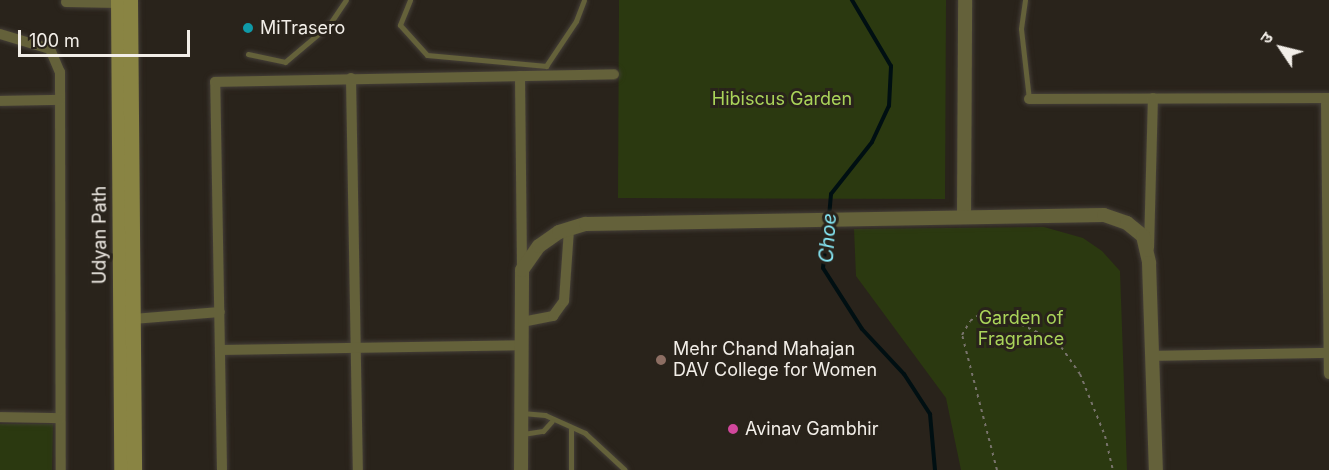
<!DOCTYPE html>
<html>
<head>
<meta charset="utf-8">
<style>
	body { margin:0 }
	#map { position:relative; width:1329px; height:470px; overflow:hidden; background:#29231b; font-family:Inter,"Noto Sans Devanagari",sans-serif }
	div>[style] { position:absolute }
	.green>* { inset:0; background:#2b3910 }
	.stream>* { height:4px; margin:-2px; padding:0 2px; transform-origin:2px; border-radius:2px; background:#000f12 }
	.path>* { height:2px; margin-top:-1px; transform-origin:0; background:repeating-linear-gradient(90deg,#78736c 0 3px,transparent 0 7.5px) }
	.roads { filter:drop-shadow(0 0 2px #453f38) drop-shadow(0 0 2px #453f38) }
	.service>* { height:5px; margin:-2.5px; padding:0 2.5px; transform-origin:2.5px; border-radius:2.5px; background:#64613a }
	.minor>* { height:10px; margin:-5px; padding:0 5px; transform-origin:5px; border-radius:5px; background:#64613a }
	.tertiary>* { height:14px; margin:-7px; padding:0 7px; transform-origin:7px; border-radius:7px; background:#64613a }
	.secondary>* { height:15px; margin:-7.5px; padding:0 7.5px; transform-origin:7.5px; border-radius:7.5px; background:#898443 }
	.dots>* { width:16px; height:16px; translate:-50% -50%; box-sizing:border-box; border:3px solid #29231b; border-radius:50% }
	span { translate:-50% -50%; white-space:nowrap; text-align:center; line-height:1.15; -webkit-text-stroke:6px #29231b; paint-order:stroke }
	.poi-label { font-size:18px; color:#f2eee8 }
	.left { translate:0 -50%; text-align:left }
	.park-label { font-size:18px; color:#aad45a }
	.street-label { font-size:18px; color:#f2eee8 }
	.water-label { font-size:20px; color:#87e9f7; font-style:italic }
	.north { position:absolute; left:1251px; top:18px; width:60px; height:60px; -webkit-text-stroke:4px #29231b; paint-order:stroke; rotate:305deg; font-size:16px; font-weight:700; line-height:24px; text-align:center; color:#f2eee8 }
	.north::after { content:''; display:block; margin:auto; width:21px; height:27px; background:#f2eee8; clip-path:polygon(50% 0,100% 100%,50% 72%,0 100%) }
	.scale { position:absolute; left:18px; top:30px; width:172px; height:27px; box-sizing:border-box; border:3px solid #f2eee8; border-top:0; padding-left:8px; font-size:18px; line-height:21px; white-space:nowrap; color:#f2eee8; -webkit-text-stroke:4px #29231b; paint-order:stroke }
</style>
</head>
<body>
<div id="map">
	<div class="green">
		<i style="clip-path:polygon(619px 0,946px 0,945px 199px,618px 198px)"></i>
		<i style="clip-path:polygon(1044px 227px,1083px 238px,1102px 251px,1120px 271px,1127px 470px,961px 470px,946px 398px,856px 276px,854px 229px)"></i>
		<i style="clip-path:polygon(0 424px,53px 424px,52px 470px,0 470px)"></i>
	</div>
	<div class="stream">
		<i style="left:829px;top:217px;width:23px;rotate:-85deg"></i>
		<i style="left:831px;top:194px;width:66px;rotate:-51.7deg"></i>
		<i style="left:872px;top:142px;width:40px;rotate:-65deg"></i>
		<i style="left:889px;top:106px;width:40px;rotate:-87.1deg"></i>
		<i style="left:891px;top:66px;width:77px;rotate:-120.6deg"></i>
		<i style="left:828px;top:224px;width:44px;rotate:96.5deg"></i>
		<i style="left:823px;top:268px;width:72px;rotate:57.4deg"></i>
		<i style="left:862px;top:329px;width:62px;rotate:47deg"></i>
		<i style="left:904px;top:374px;width:48px;rotate:57deg"></i>
		<i style="left:930px;top:414px;width:56px;rotate:84.9deg"></i>
	</div>
	<div class="path">
		<i style="left:997px;top:470px;width:139px;rotate:-104.5deg"></i>
		<i style="left:962px;top:335px;width:16px;rotate:-60deg"></i>
		<i style="left:970px;top:321px;width:21px;rotate:-35deg"></i>
		<i style="left:987px;top:309px;width:77px;rotate:24.6deg"></i>
		<i style="left:1057px;top:341px;width:40px;rotate:55.1deg"></i>
		<i style="left:1080px;top:374px;width:67px;rotate:68deg"></i>
		<i style="left:1105px;top:436px;width:35px;rotate:77deg"></i>
	</div>
	<div class="roads">
		<div class="service">
			<i style="left:410px;top:0;width:27px;rotate:112deg"></i>
			<i style="left:400px;top:25px;width:40px;rotate:48deg"></i>
			<i style="left:427px;top:55px;width:120px;rotate:5.3deg"></i>
			<i style="left:546px;top:66px;width:54px;rotate:-56.3deg"></i>
			<i style="left:576px;top:21px;width:22px;rotate:-69deg"></i>
			<i style="left:1025px;top:0;width:29px;rotate:98deg"></i>
			<i style="left:1021px;top:29px;width:70px;rotate:83.5deg"></i>
			<i style="left:248px;top:54px;width:38px;rotate:12deg"></i>
			<i style="left:285px;top:62px;width:57px;rotate:-40.1deg"></i>
			<i style="left:329px;top:25px;width:30px;rotate:-56deg"></i>
			<i style="left:522px;top:413px;width:23px;rotate:5deg"></i>
			<i style="left:545px;top:415px;width:44px;rotate:24.2deg"></i>
			<i style="left:585px;top:433px;width:54px;rotate:42.8deg"></i>
			<i style="left:571px;top:429px;width:41px;rotate:90deg"></i>
			<i style="left:523px;top:434px;width:20px;rotate:-9deg"></i>
			<i style="left:543px;top:431px;width:13px;rotate:-48deg"></i>
		</div>
		<div class="minor">
			<i style="left:66px;top:2px;width:52px;rotate:1.1deg"></i>
			<i style="left:0;top:34px;width:52px;rotate:16.7deg"></i>
			<i style="left:50px;top:49px;width:25px;rotate:67deg"></i>
			<i style="left:60px;top:72px;width:398px;rotate:89.9deg"></i>
			<i style="left:520px;top:76px;width:194px;rotate:89.4deg"></i>
			<i style="left:351px;top:78px;width:392px;rotate:89deg"></i>
			<i style="left:1326px;top:98px;width:276px;rotate:89.4deg"></i>
			<i style="left:1029px;top:99px;width:300px;rotate:-0.2deg"></i>
			<i style="left:0;top:101px;width:60px;rotate:-1deg"></i>
			<i style="left:1149px;top:248px;width:150px;rotate:-88.5deg"></i>
			<i style="left:133px;top:319px;width:87px;rotate:-4.6deg"></i>
			<i style="left:522px;top:322px;width:32px;rotate:-11deg"></i>
			<i style="left:553px;top:316px;width:19px;rotate:-54deg"></i>
			<i style="left:564px;top:301px;width:72px;rotate:-86deg"></i>
			<i style="left:220px;top:350px;width:302px;rotate:-0.9deg"></i>
			<i style="left:1151px;top:356px;width:178px;rotate:-1deg"></i>
			<i style="left:0;top:417px;width:60px;rotate:1deg"></i>
			<i style="left:222px;top:470px;width:388px;rotate:-91deg"></i>
			<i style="left:215px;top:82px;width:399px;rotate:-1.1deg"></i>
		</div>
		<div class="tertiary">
			<i style="left:964px;top:217px;width:217px;rotate:-89.7deg"></i>
			<i style="left:521px;top:470px;width:200px;rotate:-89.7deg"></i>
			<i style="left:522px;top:270px;width:29px;rotate:-55deg"></i>
			<i style="left:539px;top:246px;width:24px;rotate:-35deg"></i>
			<i style="left:559px;top:232px;width:28px;rotate:-17deg"></i>
			<i style="left:586px;top:224px;width:518px;rotate:-1deg"></i>
			<i style="left:1104px;top:215px;width:24px;rotate:19deg"></i>
			<i style="left:1127px;top:223px;width:21px;rotate:39deg"></i>
			<i style="left:1143px;top:236px;width:28px;rotate:77deg"></i>
			<i style="left:1149px;top:263px;width:207px;rotate:88.1deg"></i>
		</div>
		<div class="secondary">
			<i style="left:118px;top:0;width:470px;rotate:89.6deg"></i>
			<i style="left:130px;top:0;width:470px;rotate:89.5deg"></i>
		</div>
	</div>
	<div class="dots">
		<i style="left:248px;top:28px;background:#0f9aa8"></i>
		<i style="left:661px;top:360px;background:#8d6e63"></i>
		<i style="left:733px;top:429px;background:#d1479c"></i>
	</div>
	<div class="poi-label">
		<span class="left" style="left:260px;top:28px">MiTrasero</span>
		<span class="left" style="left:673px;top:360px">Mehr Chand Mahajan<br>DAV College for Women</span>
		<span class="left" style="left:745px;top:429px">Avinav Gambhir</span>
	</div>
	<div class="park-label">
		<span style="left:782px;top:99px">Hibiscus Garden</span>
		<span style="left:1021px;top:329px">Garden of<br>Fragrance</span>
	</div>
	<div class="street-label">
		<span style="left:100px;top:235px;rotate:-90deg">Udyan Path</span>
	</div>
	<div class="water-label">
		<span style="left:828px;top:238px;rotate:-86deg">Choe</span>
	</div>
	<div class="north">उ</div>
	<div class="scale">100 m</div>
</div>
</body>
</html>
